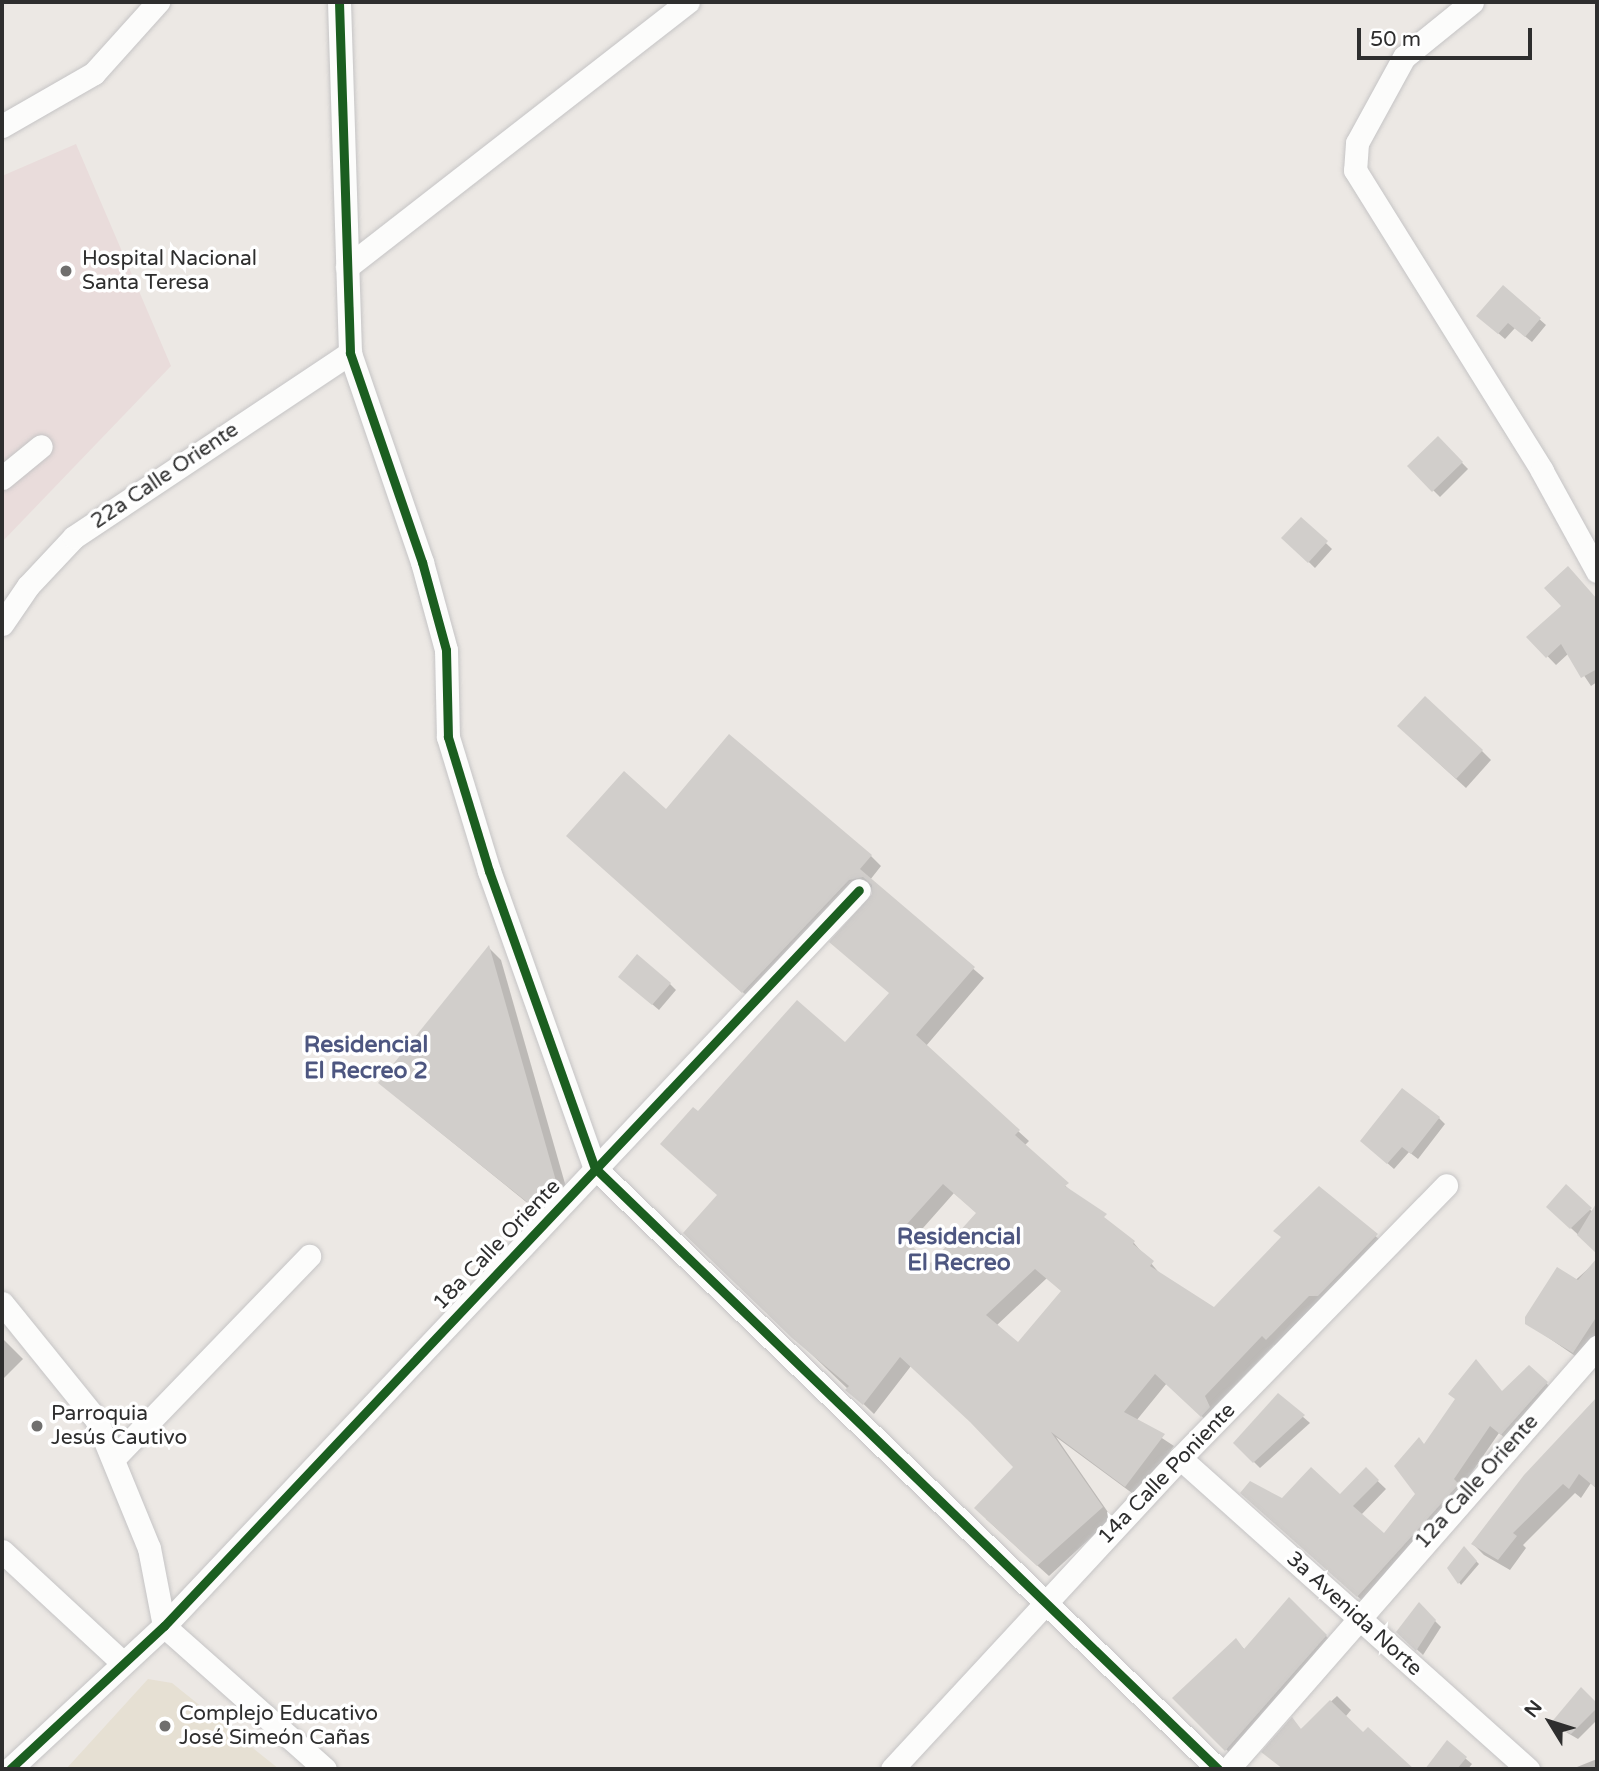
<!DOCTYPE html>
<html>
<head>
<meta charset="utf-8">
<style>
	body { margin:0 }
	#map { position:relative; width:1599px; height:1771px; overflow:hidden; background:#ece8e4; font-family:"Varela Round",sans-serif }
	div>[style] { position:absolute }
	.education>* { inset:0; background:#e6e0d3 }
	.medical>* { inset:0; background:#e9dcdb }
	.shadow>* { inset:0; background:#0003 }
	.building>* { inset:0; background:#d1cecb }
	.roads { filter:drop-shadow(0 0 2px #c5c4c5) drop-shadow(0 0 2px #c5c4c5) }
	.minor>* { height:23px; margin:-11.5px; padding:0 11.5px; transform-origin:11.5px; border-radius:11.5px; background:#fcfcfb }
	.cycleway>* { height:9px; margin:-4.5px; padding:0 4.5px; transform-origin:4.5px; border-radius:4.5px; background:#1b5e20 }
	.dots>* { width:19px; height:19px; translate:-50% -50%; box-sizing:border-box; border:4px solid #fff; border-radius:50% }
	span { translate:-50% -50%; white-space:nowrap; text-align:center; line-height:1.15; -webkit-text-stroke:7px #fff; paint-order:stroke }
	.poi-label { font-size:21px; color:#2e2e2e }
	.left { translate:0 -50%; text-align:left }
	.street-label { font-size:21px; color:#2e2e2e }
	.neighbourhood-label { font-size:23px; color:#4d5680; font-weight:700 }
	.frame { position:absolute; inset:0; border:4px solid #2e2e2e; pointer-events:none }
	.north { position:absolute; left:1515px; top:1687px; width:70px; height:70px; -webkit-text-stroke:5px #fff; paint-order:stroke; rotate:308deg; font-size:19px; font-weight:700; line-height:28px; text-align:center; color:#2e2e2e }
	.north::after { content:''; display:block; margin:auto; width:24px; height:32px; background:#2e2e2e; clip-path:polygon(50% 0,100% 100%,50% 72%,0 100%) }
	.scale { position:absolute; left:1357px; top:28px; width:175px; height:32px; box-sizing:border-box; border:4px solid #2e2e2e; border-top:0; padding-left:9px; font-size:21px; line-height:24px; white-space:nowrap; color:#2e2e2e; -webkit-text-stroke:5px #fff; paint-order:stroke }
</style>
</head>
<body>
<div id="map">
	<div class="education">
		<i style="clip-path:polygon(148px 1679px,172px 1683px,279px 1769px,66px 1769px)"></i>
	</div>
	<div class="medical">
		<i style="clip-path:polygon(76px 144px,171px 366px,2px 542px,2px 176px)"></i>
	</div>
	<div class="shadow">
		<i style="clip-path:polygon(1503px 287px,1546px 325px,1532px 342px,1515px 328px,1505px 339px,1484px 321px)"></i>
		<i style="clip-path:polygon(1438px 438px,1468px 469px,1440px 497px,1409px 466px)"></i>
		<i style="clip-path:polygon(1301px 519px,1332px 549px,1315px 568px,1284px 538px)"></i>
		<i style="clip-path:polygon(1576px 577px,1597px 601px,1597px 682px,1591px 686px,1569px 653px,1556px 665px,1529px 637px,1563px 606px)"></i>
		<i style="clip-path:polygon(evenodd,729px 736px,871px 856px,881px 866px,870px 880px,984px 978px,926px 1046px,1018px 1131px,1029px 1141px,1024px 1146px,1076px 1196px,1134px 1243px,1161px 1275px,1214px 1309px,1282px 1238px,1319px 1188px,1387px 1246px,1278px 1349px,1274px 1345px,1214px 1407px,1212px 1426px,1167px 1383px,1136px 1421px,1174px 1446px,1136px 1496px,1056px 1437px,1112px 1518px,1049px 1576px,986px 1519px,1015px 1467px,978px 1427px,911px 1366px,874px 1414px,685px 1233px,719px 1195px,698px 1114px,845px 1044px,890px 994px,871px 887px,859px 890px,754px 1002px,579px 846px,666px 811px,729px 736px,954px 1193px,978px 1214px,931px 1265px,908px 1245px,954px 1193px,729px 736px,1047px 1278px,1063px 1292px,1018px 1344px,996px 1326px,1047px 1278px)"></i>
		<i style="clip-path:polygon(1409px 736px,1482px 751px,1491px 760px,1466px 788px)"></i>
		<i style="clip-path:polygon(489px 948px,501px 960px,570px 1201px,551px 1222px,394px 1095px)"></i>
		<i style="clip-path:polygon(626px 982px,670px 984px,676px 990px,659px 1010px)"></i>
		<i style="clip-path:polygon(1439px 1118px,1445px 1124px,1418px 1159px,1409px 1152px,1394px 1169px,1369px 1147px)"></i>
		<i style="clip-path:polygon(1566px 1187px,1597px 1216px,1597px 1252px,1548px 1207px)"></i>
		<i style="clip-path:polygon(1597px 1261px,1597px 1336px,1581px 1360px,1527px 1323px)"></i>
		<i style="clip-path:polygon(2px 1338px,23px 1359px,2px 1380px)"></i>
		<i style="clip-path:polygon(1546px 1383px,1554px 1391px,1510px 1442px,1499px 1433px,1461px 1488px,1366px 1604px,1251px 1501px,1340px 1496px,1366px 1470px,1386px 1489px,1361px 1515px,1384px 1535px,1417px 1494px,1425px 1446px,1503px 1393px)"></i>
		<i style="clip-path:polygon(1278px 1395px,1310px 1423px,1260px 1468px,1235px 1443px)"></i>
		<i style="clip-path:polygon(1597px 1399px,1597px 1489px,1591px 1483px,1581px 1498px,1575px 1493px,1523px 1545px,1526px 1548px,1510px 1570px,1484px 1555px,1473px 1544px,1525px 1476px)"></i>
		<i style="clip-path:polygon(1464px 1549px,1479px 1564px,1461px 1585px,1449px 1568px)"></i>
		<i style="clip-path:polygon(1289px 1599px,1335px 1645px,1236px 1759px,1174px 1698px,1236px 1640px,1245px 1650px)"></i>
		<i style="clip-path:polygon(1419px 1605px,1441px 1627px,1423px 1655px,1398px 1632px)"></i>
		<i style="clip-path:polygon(1581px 1689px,1597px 1705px,1597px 1720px,1578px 1739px,1552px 1724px)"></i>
		<i style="clip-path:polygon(1337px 1696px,1351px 1710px,1302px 1769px,1284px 1769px,1270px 1758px)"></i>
		<i style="clip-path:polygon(1447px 1743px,1472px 1764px,1468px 1769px,1428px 1769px)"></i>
		<i style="clip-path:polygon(1597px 1759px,1597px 1769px,1572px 1769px)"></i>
	</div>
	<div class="building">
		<i style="clip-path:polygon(1503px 285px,1541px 318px,1525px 337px,1508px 323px,1498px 334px,1476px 316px)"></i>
		<i style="clip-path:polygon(1438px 436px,1463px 462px,1432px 492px,1407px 466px)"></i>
		<i style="clip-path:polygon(1301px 517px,1328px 541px,1308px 563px,1281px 538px)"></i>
		<i style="clip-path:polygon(1568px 566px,1597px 599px,1597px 669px,1581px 678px,1561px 644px,1546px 658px,1526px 637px,1561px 606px,1544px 588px)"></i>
		<i style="clip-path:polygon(1425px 696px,1483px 750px,1456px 779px,1397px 726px)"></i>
		<i style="clip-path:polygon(evenodd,729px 734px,872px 855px,860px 869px,975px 967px,916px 1035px,1020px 1130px,1015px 1135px,1069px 1183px,1065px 1186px,1107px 1214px,1104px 1217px,1135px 1241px,1133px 1244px,1154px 1261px,1150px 1266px,1214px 1307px,1281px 1237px,1273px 1231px,1319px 1186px,1378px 1234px,1318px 1296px,1309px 1296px,1266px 1340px,1262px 1336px,1205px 1396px,1210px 1407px,1201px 1417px,1155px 1374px,1124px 1412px,1165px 1434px,1125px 1487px,1051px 1432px,1103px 1507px,1037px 1566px,974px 1508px,1013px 1467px,970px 1422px,900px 1357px,863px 1405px,845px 1390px,849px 1386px,792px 1338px,683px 1233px,717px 1195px,660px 1144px,693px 1107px,698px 1111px,797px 1000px,845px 1042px,889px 993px,829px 942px,872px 894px,872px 885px,863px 877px,849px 880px,742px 993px,566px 836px,624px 771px,666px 809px,729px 734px,943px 1184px,976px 1213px,931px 1263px,898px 1234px,943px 1184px,729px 734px,1035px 1269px,1061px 1291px,1018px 1342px,986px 1315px,1035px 1269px)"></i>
		<i style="clip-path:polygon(489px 945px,558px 1188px,537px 1210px,378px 1083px)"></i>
		<i style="clip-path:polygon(637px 954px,671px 983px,652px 1005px,618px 977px)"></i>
		<i style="clip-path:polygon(1402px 1088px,1440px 1117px,1411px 1154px,1402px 1147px,1387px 1164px,1360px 1141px)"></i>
		<i style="clip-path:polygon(1566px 1184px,1592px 1208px,1570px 1229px,1546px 1207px)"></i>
		<i style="clip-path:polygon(1597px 1202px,1597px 1254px,1577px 1235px)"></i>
		<i style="clip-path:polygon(1597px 1258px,1597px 1316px,1573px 1353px,1525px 1324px,1525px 1317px,1557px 1267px,1578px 1280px)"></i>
		<i style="clip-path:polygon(1476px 1359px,1502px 1391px,1529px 1365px,1548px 1382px,1501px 1435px,1490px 1426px,1454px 1479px,1459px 1484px,1357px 1597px,1240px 1493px,1250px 1481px,1282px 1498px,1311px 1467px,1340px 1494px,1366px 1467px,1379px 1480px,1353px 1506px,1384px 1533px,1415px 1494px,1394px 1466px,1419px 1437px,1424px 1444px,1455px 1399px,1448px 1394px)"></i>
		<i style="clip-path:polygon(1278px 1393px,1305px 1415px,1253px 1463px,1233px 1443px)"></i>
		<i style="clip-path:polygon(1597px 1397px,1597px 1489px,1579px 1474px,1569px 1489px,1563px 1484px,1513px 1533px,1517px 1536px,1498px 1560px,1471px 1544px,1524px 1475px)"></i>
		<i style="clip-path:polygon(1464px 1546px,1477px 1561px,1458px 1584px,1447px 1568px)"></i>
		<i style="clip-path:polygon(1289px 1597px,1327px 1635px,1225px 1751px,1172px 1698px,1236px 1638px,1244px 1649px)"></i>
		<i style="clip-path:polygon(1419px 1602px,1436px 1620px,1416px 1651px,1396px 1632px)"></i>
		<i style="clip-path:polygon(1581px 1687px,1597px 1703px,1597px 1708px,1571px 1734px,1550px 1724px)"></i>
		<i style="clip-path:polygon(1330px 1700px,1363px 1732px,1368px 1727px,1414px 1769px,1283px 1769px,1261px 1752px,1292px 1717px,1301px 1729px)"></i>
		<i style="clip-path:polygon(1447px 1740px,1467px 1757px,1457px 1769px,1425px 1769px)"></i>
	</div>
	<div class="roads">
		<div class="minor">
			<i style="left:339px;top:2px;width:351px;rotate:88.2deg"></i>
			<i style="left:350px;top:353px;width:221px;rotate:71deg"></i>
			<i style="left:422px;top:562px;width:91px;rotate:74.7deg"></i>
			<i style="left:446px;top:650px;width:87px;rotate:88.7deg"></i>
			<i style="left:448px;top:737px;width:140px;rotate:73deg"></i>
			<i style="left:489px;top:871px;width:315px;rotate:70.4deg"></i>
			<i style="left:595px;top:1168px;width:866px;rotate:43.97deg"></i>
			<i style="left:1472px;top:2px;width:87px;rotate:141deg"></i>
			<i style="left:1404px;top:57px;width:98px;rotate:118.7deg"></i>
			<i style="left:1357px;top:143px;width:27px;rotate:94deg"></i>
			<i style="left:1355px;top:170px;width:354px;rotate:58.1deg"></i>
			<i style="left:1542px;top:471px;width:114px;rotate:61.2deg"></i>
			<i style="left:2px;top:126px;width:106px;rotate:-29.9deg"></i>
			<i style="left:94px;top:73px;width:96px;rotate:-48deg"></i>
			<i style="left:347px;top:267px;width:432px;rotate:-37.9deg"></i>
			<i style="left:2px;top:478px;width:50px;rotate:-39.4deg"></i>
			<i style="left:2px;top:624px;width:46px;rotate:-55.6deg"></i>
			<i style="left:28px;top:586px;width:67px;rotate:-46.8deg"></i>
			<i style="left:74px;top:537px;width:332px;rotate:-33.7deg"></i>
			<i style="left:2px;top:1303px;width:149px;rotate:51deg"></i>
			<i style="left:96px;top:1419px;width:139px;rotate:67.7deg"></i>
			<i style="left:149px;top:1548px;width:79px;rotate:79.1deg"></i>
			<i style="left:164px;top:1626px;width:215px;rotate:41.6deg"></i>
			<i style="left:114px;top:1458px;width:281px;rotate:-46deg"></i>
			<i style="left:1180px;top:1458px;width:467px;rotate:41.8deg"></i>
			<i style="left:2px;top:1551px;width:163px;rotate:42.8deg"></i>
			<i style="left:10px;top:1769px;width:210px;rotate:-42.9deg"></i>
			<i style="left:164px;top:1626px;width:1012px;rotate:-46.64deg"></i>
			<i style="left:892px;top:1769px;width:424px;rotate:-47.2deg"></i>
			<i style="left:1180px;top:1458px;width:381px;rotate:-45.7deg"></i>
			<i style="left:1228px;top:1769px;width:561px;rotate:-48.83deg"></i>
		</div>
	</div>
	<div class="cycleway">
		<i style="left:339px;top:2px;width:351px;rotate:88.2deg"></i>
		<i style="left:350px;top:353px;width:221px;rotate:71deg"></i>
		<i style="left:422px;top:562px;width:91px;rotate:74.7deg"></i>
		<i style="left:446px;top:650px;width:87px;rotate:88.7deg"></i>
		<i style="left:448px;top:737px;width:140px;rotate:73deg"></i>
		<i style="left:489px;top:871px;width:315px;rotate:70.4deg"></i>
		<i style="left:595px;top:1168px;width:866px;rotate:43.97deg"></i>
		<i style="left:10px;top:1769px;width:210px;rotate:-42.9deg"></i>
		<i style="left:164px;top:1626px;width:1012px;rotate:-46.64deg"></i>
	</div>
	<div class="dots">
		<i style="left:66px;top:271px;background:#706f6e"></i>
		<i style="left:37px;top:1426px;background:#706f6e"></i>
		<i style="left:165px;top:1726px;background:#706f6e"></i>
	</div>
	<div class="poi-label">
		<span class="left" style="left:82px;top:271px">Hospital Nacional<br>Santa Teresa</span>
		<span class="left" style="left:51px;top:1426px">Parroquia<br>Jesús Cautivo</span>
		<span class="left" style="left:179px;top:1726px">Complejo Educativo<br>José Simeón Cañas</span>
	</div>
	<div class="street-label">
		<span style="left:165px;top:476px;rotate:-34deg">22a Calle Oriente</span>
		<span style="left:497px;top:1245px;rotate:-46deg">18a Calle Oriente</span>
		<span style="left:1167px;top:1474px;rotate:-46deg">14a Calle Poniente</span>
		<span style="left:1477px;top:1482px;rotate:-48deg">12a Calle Oriente</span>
		<span style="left:1354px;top:1614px;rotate:42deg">3a Avenida Norte</span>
	</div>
	<div class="neighbourhood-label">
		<span style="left:366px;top:1058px">Residencial<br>El Recreo 2</span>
		<span style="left:959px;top:1250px">Residencial<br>El Recreo</span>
	</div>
	<div class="frame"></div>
	<div class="north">N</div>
	<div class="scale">50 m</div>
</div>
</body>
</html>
